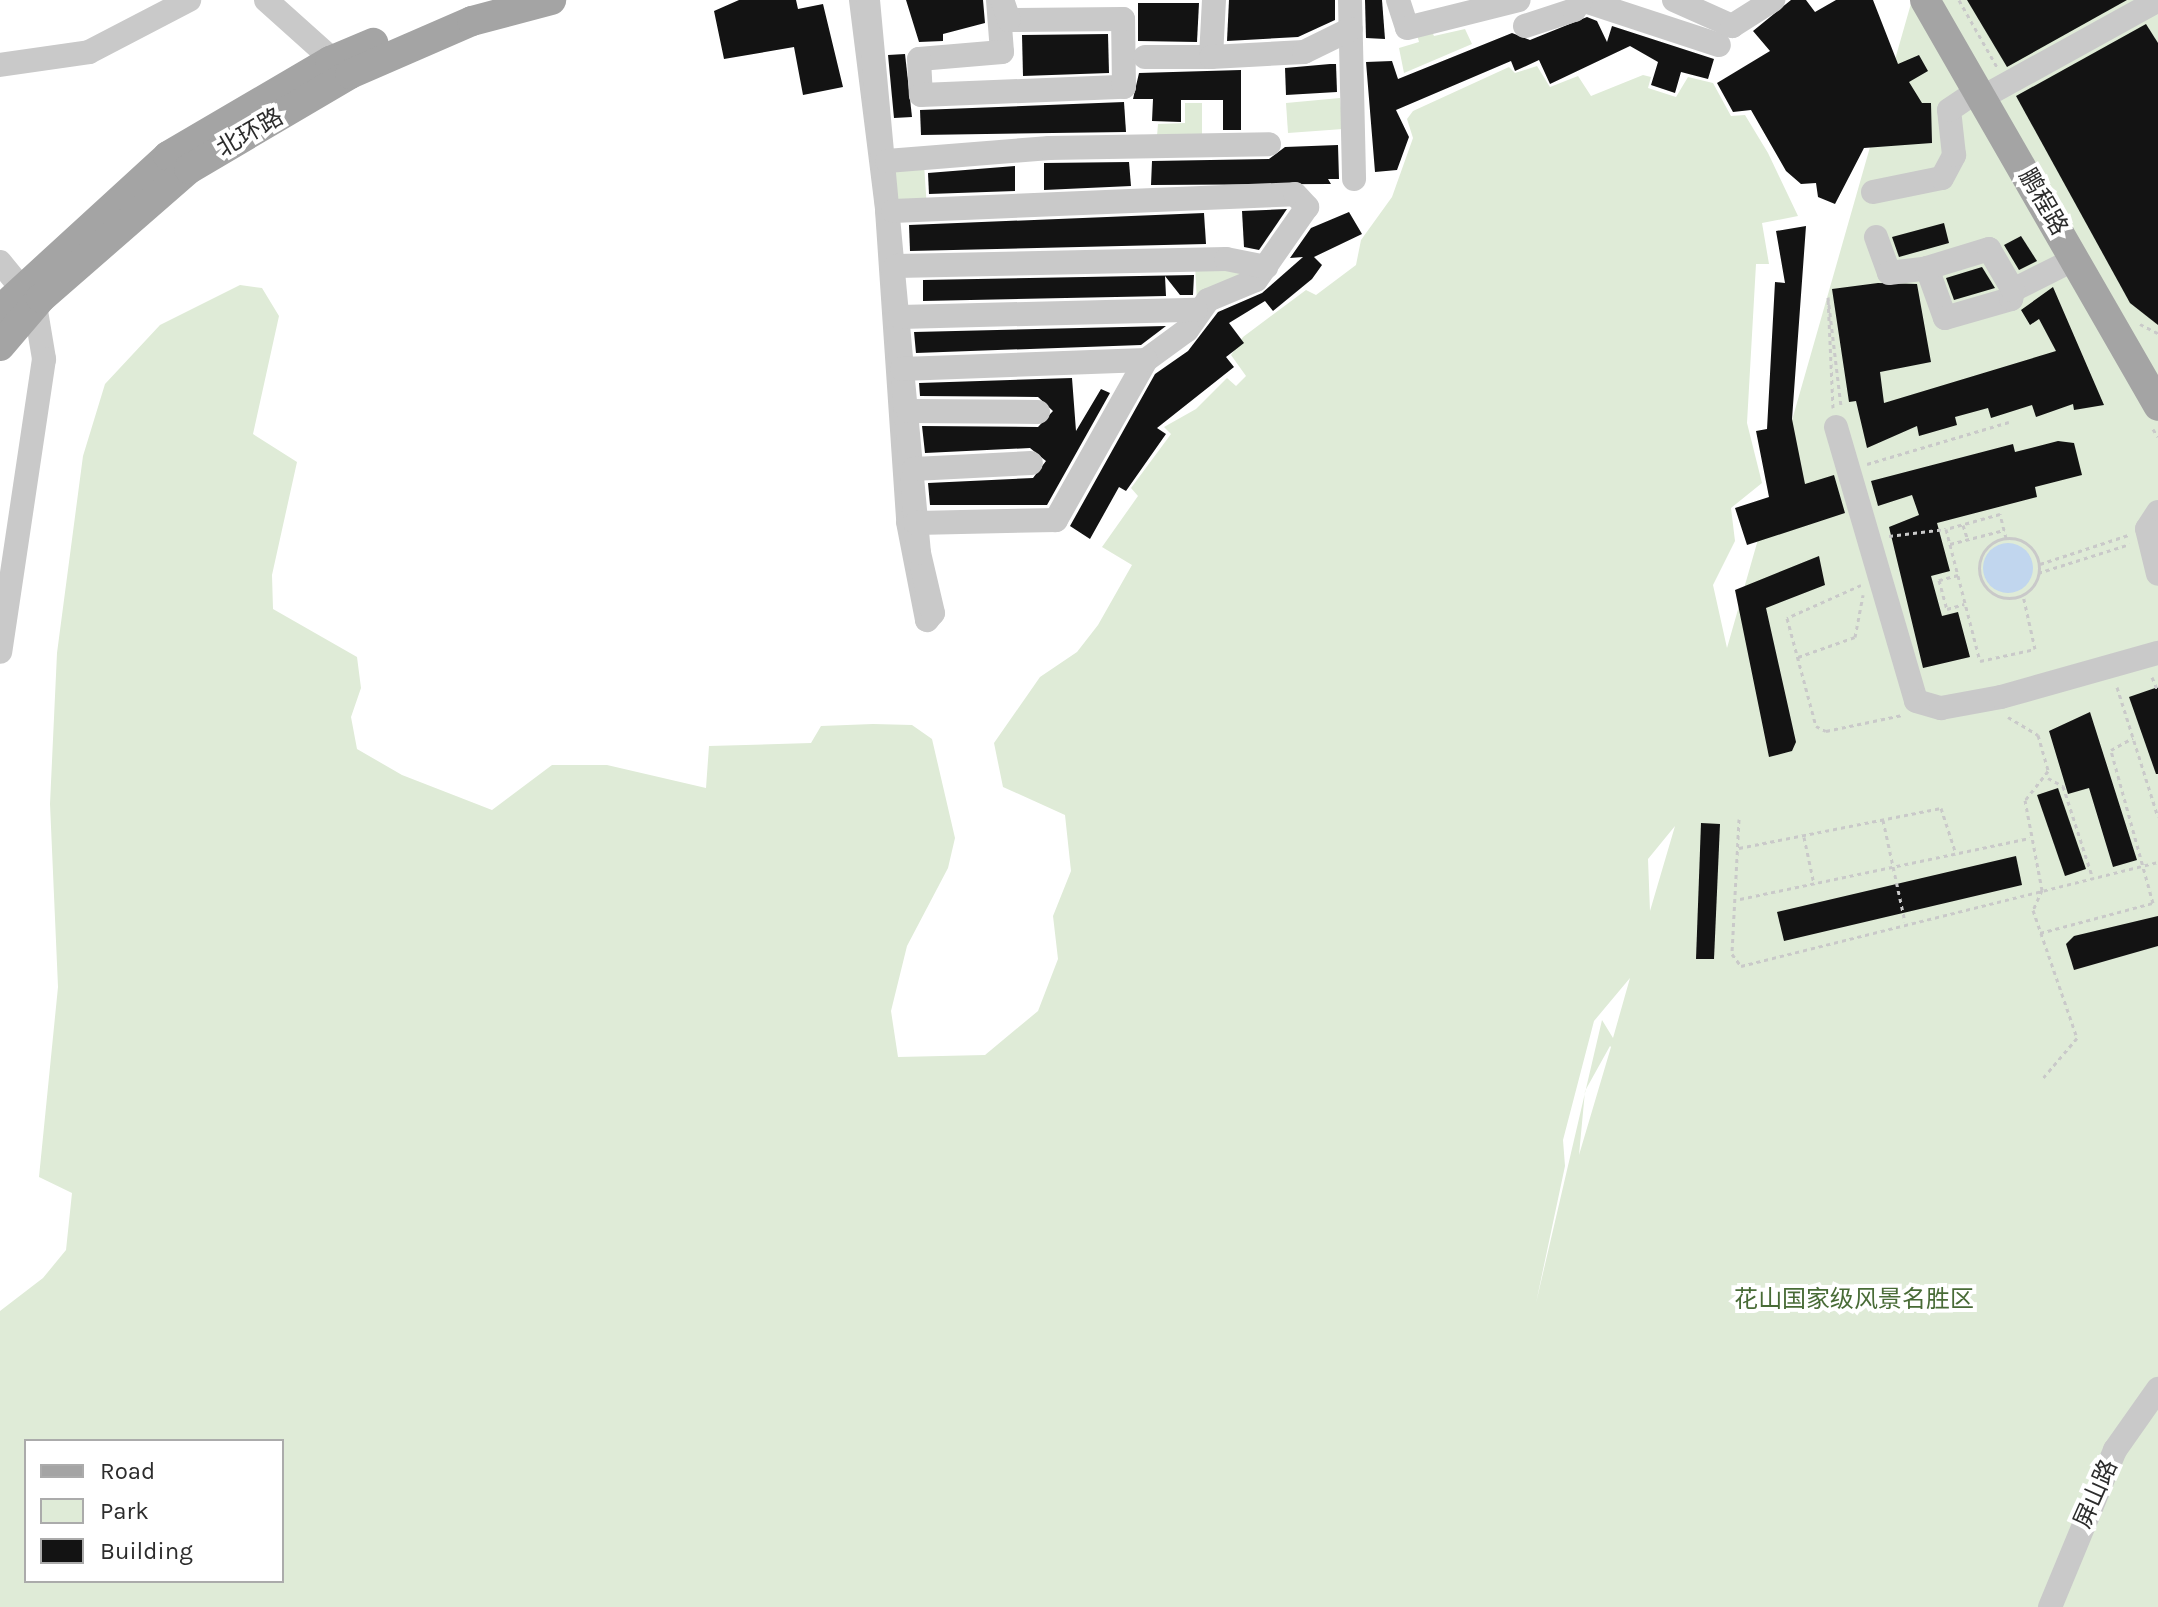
<!DOCTYPE html>
<html>
<head>
<meta charset="utf-8">
<style>
	body { margin:0 }
	#map { position:relative; width:2158px; height:1607px; overflow:hidden; background:#fff; font-family:Karla,"Noto Sans SC",sans-serif }
	div>[style] { position:absolute }
	.green>* { inset:0; background:#dfebd7 }
	.water>* { inset:0; background:#c1d6ee }
	.round { border-radius:50% }
	.building>* { inset:0; background:#131313 }
	.path>* { height:3px; margin-top:-1.5px; transform-origin:0; background:repeating-linear-gradient(90deg,#c9c9c9 0 4px,transparent 0 8px) }
	.path>.ring { margin:-1.5px; padding:0; box-sizing:content-box; background:none; border:3px solid #c9c9c9; border-radius:50% }
	.minor>* { height:24px; margin:-12px; padding:0 12px; transform-origin:12px; border-radius:12px; background:#c9c9c9 }
	.major>* { height:30px; margin:-15px; padding:0 15px; transform-origin:15px; border-radius:15px; background:#a4a4a4 }
	span { translate:-50% -50%; white-space:nowrap; text-align:center; line-height:1.15; -webkit-text-stroke:8px #fff; paint-order:stroke }
	.street-label { font-size:24px; color:#2c2c2c }
	.park-label { font-size:24px; color:#486b36 }
	.legend { position:absolute; left:24px; top:1439px; width:260px; height:144px; box-sizing:border-box; background:#fff; border:2px solid #ababab; margin:0; padding:10px 14px; list-style:none; font-size:24px; color:#2c2c2c }
	.legend li { display:flex; align-items:center; gap:16px; height:40px }
	.legend b { width:40px; border:2px solid #ababab }
</style>
</head>
<body>
<div id="map">
	<div class="green">
		<i style="clip-path:polygon(evenodd,1912px 0,2158px 0,2158px 1607px,0 1607px,0 1311px,43px 1278px,66px 1250px,72px 1193px,39px 1177px,58px 987px,50px 804px,57px 653px,83px 456px,105px 384px,160px 325px,240px 285px,262px 288px,279px 316px,253px 434px,297px 462px,272px 575px,273px 609px,357px 657px,361px 688px,351px 717px,357px 749px,402px 775px,492px 810px,552px 765px,607px 765px,706px 788px,709px 746px,811px 743px,821px 726px,873px 724px,912px 725px,932px 739px,955px 838px,948px 868px,907px 946px,891px 1011px,898px 1057px,985px 1055px,1038px 1011px,1058px 959px,1053px 916px,1071px 871px,1065px 815px,1003px 787px,994px 743px,1040px 677px,1077px 652px,1098px 625px,1132px 565px,1102px 547px,1138px 496px,1131px 488px,1171px 434px,1164px 427px,1196px 409px,1227px 378px,1236px 386px,1246px 376px,1231px 355px,1243px 337px,1306px 290px,1316px 295px,1356px 265px,1361px 240px,1392px 197px,1413px 138px,1407px 119px,1413px 111px,1509px 67px,1515px 73px,1537px 66px,1550px 87px,1578px 76px,1591px 96px,1643px 75px,1651px 77px,1648px 88px,1676px 97px,1688px 77px,1713px 83px,1731px 116px,1745px 115px,1768px 153px,1798px 216px,1762px 223px,1769px 264px,1756px 264px,1747px 423px,1762px 483px,1731px 508px,1735px 541px,1713px 585px,1727px 648px,1912px 0,1675px 826px,1650px 911px,1648px 859px,1675px 826px,1912px 0,1630px 978px,1613px 1038px,1602px 1020px,1536px 1303px,1565px 1166px,1563px 1140px,1594px 1021px,1630px 978px,1912px 0,1610px 1046px,1611px 1047px,1579px 1155px,1585px 1091px,1610px 1046px,1912px 0,26px 1441px,282px 1441px,282px 1581px,26px 1581px,26px 1441px)"></i>
		<i style="clip-path:polygon(1430px 27px,1434px 36px,1465px 29px,1472px 44px,1404px 73px,1399px 48px,1419px 42px,1416px 31px)"></i>
		<i style="clip-path:polygon(1340px 98px,1343px 129px,1288px 133px,1286px 103px)"></i>
		<i style="clip-path:polygon(1185px 103px,1202px 103px,1202px 135px,1157px 136px,1158px 124px,1185px 123px)"></i>
		<i style="clip-path:polygon(924px 164px,927px 209px,898px 205px,893px 166px)"></i>
		<i style="clip-path:polygon(1195px 265px,1253px 269px,1197px 303px)"></i>
	</div>
	<div class="water">
		<i class="round" style="left:1983px;top:543px;width:50px;height:50px"></i>
	</div>
	<div class="building">
		<i style="clip-path:polygon(739px 0,796px 0,798px 9px,823px 4px,843px 87px,803px 95px,794px 47px,724px 59px,714px 11px)"></i>
		<i style="clip-path:polygon(906px 0,983px 0,985px 23px,943px 34px,943px 41px,919px 42px)"></i>
		<i style="clip-path:polygon(1229px 0,1335px 0,1335px 20px,1298px 37px,1227px 41px)"></i>
		<i style="clip-path:polygon(1365px 0,1382px 0,1385px 39px,1366px 38px)"></i>
		<i style="clip-path:polygon(1791px 0,1806px 0,1815px 12px,1836px 0,1873px 0,1898px 64px,1919px 55px,1928px 71px,1909px 82px,1922px 103px,1931px 103px,1932px 143px,1864px 148px,1835px 204px,1818px 197px,1816px 183px,1801px 184px,1786px 171px,1751px 110px,1733px 112px,1717px 83px,1770px 51px,1753px 31px)"></i>
		<i style="clip-path:polygon(1967px 0,2127px 0,2007px 67px)"></i>
		<i style="clip-path:polygon(1138px 3px,1199px 3px,1197px 42px,1138px 41px)"></i>
		<i style="clip-path:polygon(1587px 17px,1597px 21px,1607px 42px,1612px 26px,1714px 59px,1708px 79px,1681px 72px,1675px 93px,1651px 85px,1658px 62px,1630px 46px,1550px 84px,1539px 60px,1515px 71px,1511px 61px,1396px 110px,1409px 137px,1397px 170px,1375px 172px,1366px 62px,1392px 61px,1398px 79px,1512px 33px,1530px 40px)"></i>
		<i style="clip-path:polygon(2146px 24px,2158px 43px,2158px 325px,2130px 303px,2016px 96px)"></i>
		<i style="clip-path:polygon(1108px 34px,1109px 73px,1023px 76px,1022px 35px)"></i>
		<i style="clip-path:polygon(905px 54px,912px 117px,894px 118px,888px 55px)"></i>
		<i style="clip-path:polygon(1330px 64px,1336px 64px,1337px 92px,1286px 95px,1285px 68px)"></i>
		<i style="clip-path:polygon(1241px 70px,1241px 130px,1223px 130px,1223px 100px,1181px 100px,1181px 122px,1152px 121px,1153px 99px,1133px 99px,1139px 73px)"></i>
		<i style="clip-path:polygon(1124px 102px,1126px 132px,921px 135px,920px 110px)"></i>
		<i style="clip-path:polygon(1338px 145px,1339px 179px,1328px 179px,1331px 184px,1151px 185px,1152px 161px,1269px 159px,1285px 147px)"></i>
		<i style="clip-path:polygon(1129px 162px,1131px 186px,1044px 190px,1044px 163px)"></i>
		<i style="clip-path:polygon(1015px 166px,1015px 191px,929px 194px,928px 173px)"></i>
		<i style="clip-path:polygon(1287px 209px,1259px 250px,1244px 247px,1242px 211px)"></i>
		<i style="clip-path:polygon(1349px 212px,1362px 234px,1314px 257px,1322px 265px,1312px 279px,1273px 311px,1265px 301px,1229px 323px,1244px 343px,1226px 357px,1234px 367px,1157px 428px,1166px 434px,1126px 491px,1119px 487px,1090px 539px,1070px 526px,1155px 374px,1188px 351px,1218px 312px,1262px 293px,1303px 257px,1290px 258px,1311px 228px)"></i>
		<i style="clip-path:polygon(1204px 213px,1206px 244px,910px 251px,909px 225px)"></i>
		<i style="clip-path:polygon(1944px 223px,1949px 243px,1899px 257px,1892px 237px)"></i>
		<i style="clip-path:polygon(1806px 226px,1792px 419px,1805px 484px,1834px 475px,1845px 513px,1747px 545px,1735px 508px,1769px 497px,1756px 431px,1767px 429px,1775px 282px,1785px 283px,1776px 231px)"></i>
		<i style="clip-path:polygon(2021px 236px,2037px 261px,2019px 270px,2004px 245px)"></i>
		<i style="clip-path:polygon(1982px 267px,1995px 288px,1954px 300px,1946px 278px)"></i>
		<i style="clip-path:polygon(1194px 275px,1193px 295px,1180px 295px,1165px 276px,1166px 296px,923px 301px,923px 280px)"></i>
		<i style="clip-path:polygon(1878px 283px,1917px 284px,1931px 362px,1880px 372px,1884px 403px,2056px 351px,2039px 319px,2030px 325px,2021px 310px,2053px 287px,2104px 405px,2074px 410px,2073px 404px,2036px 417px,2032px 405px,1991px 418px,1988px 408px,1955px 417px,1957px 425px,1919px 436px,1917px 426px,1867px 448px,1856px 401px,1849px 402px,1832px 289px)"></i>
		<i style="clip-path:polygon(1166px 326px,1141px 345px,916px 353px,914px 332px)"></i>
		<i style="clip-path:polygon(1072px 378px,1076px 431px,1101px 389px,1110px 393px,1047px 505px,930px 505px,928px 483px,1033px 478px,1046px 461px,1030px 448px,925px 453px,922px 426px,1038px 427px,1053px 411px,1038px 397px,920px 396px,919px 383px)"></i>
		<i style="clip-path:polygon(2058px 441px,2074px 443px,2082px 475px,2035px 487px,2037px 497px,1937px 523px,1950px 571px,1931px 576px,1942px 616px,1958px 612px,1970px 657px,1923px 668px,1889px 527px,1919px 515px,1912px 495px,1878px 506px,1871px 481px,2013px 444px,2015px 452px)"></i>
		<i style="clip-path:polygon(1819px 556px,1825px 585px,1766px 608px,1796px 742px,1792px 751px,1769px 757px,1735px 590px)"></i>
		<i style="clip-path:polygon(2158px 687px,2158px 774px,2156px 774px,2129px 697px)"></i>
		<i style="clip-path:polygon(2090px 712px,2137px 860px,2113px 867px,2089px 788px,2068px 794px,2049px 731px)"></i>
		<i style="clip-path:polygon(2058px 788px,2086px 869px,2065px 876px,2037px 795px)"></i>
		<i style="clip-path:polygon(1701px 823px,1720px 824px,1714px 959px,1696px 959px)"></i>
		<i style="clip-path:polygon(2016px 856px,2022px 885px,1784px 941px,1777px 912px)"></i>
		<i style="clip-path:polygon(2158px 916px,2158px 946px,2074px 970px,2066px 944px,2074px 936px)"></i>
	</div>
	<div class="path">
		<i style="left:1959px;top:0;width:77px;rotate:60.4deg"></i>
		<i style="left:2140px;top:324px;width:20px;rotate:27deg"></i>
		<i style="left:1833px;top:408px;width:111px;rotate:-92.6deg"></i>
		<i style="left:1828px;top:297px;width:110px;rotate:83.2deg"></i>
		<i style="left:2153px;top:429px;width:9px;rotate:58deg"></i>
		<i style="left:1867px;top:464px;width:148px;rotate:-16.5deg"></i>
		<i style="left:1963px;top:525px;width:16px;rotate:72deg"></i>
		<i style="left:1889px;top:536px;width:57px;rotate:-7deg"></i>
		<i style="left:2006px;top:538px;width:25px;rotate:-104deg"></i>
		<i style="left:2000px;top:514px;width:56px;rotate:164.5deg"></i>
		<i style="left:1946px;top:529px;width:136px;rotate:75.6deg"></i>
		<i style="left:1980px;top:661px;width:56px;rotate:-12.3deg"></i>
		<i style="left:2035px;top:649px;width:55px;rotate:-102.5deg"></i>
		<i class="ring" style="left:1979px;top:538px;width:57px;height:57px"></i>
		<i style="left:1950px;top:544px;width:56px;rotate:-14.5deg"></i>
		<i style="left:2040px;top:564px;width:93px;rotate:-18.2deg"></i>
		<i style="left:2038px;top:573px;width:96px;rotate:-17.5deg"></i>
		<i style="left:1958px;top:575px;width:20px;rotate:165deg"></i>
		<i style="left:1939px;top:580px;width:30px;rotate:75deg"></i>
		<i style="left:1947px;top:609px;width:18px;rotate:-16deg"></i>
		<i style="left:1861px;top:585px;width:81px;rotate:156deg"></i>
		<i style="left:1787px;top:618px;width:112px;rotate:75deg"></i>
		<i style="left:1816px;top:726px;width:11px;rotate:27deg"></i>
		<i style="left:1826px;top:731px;width:78px;rotate:-11.9deg"></i>
		<i style="left:1798px;top:657px;width:60px;rotate:-19.3deg"></i>
		<i style="left:1855px;top:637px;width:43px;rotate:-79.2deg"></i>
		<i style="left:2152px;top:677px;width:15px;rotate:67deg"></i>
		<i style="left:2117px;top:687px;width:136px;rotate:72.5deg"></i>
		<i style="left:2008px;top:717px;width:35px;rotate:31deg"></i>
		<i style="left:2038px;top:735px;width:37px;rotate:74deg"></i>
		<i style="left:2048px;top:771px;width:37px;rotate:128deg"></i>
		<i style="left:2025px;top:800px;width:92px;rotate:79.3deg"></i>
		<i style="left:2042px;top:890px;width:22px;rotate:114deg"></i>
		<i style="left:2033px;top:910px;width:135px;rotate:71deg"></i>
		<i style="left:2077px;top:1038px;width:52px;rotate:130.4deg"></i>
		<i style="left:2048px;top:778px;width:17px;rotate:28deg"></i>
		<i style="left:2063px;top:786px;width:98px;rotate:72.1deg"></i>
		<i style="left:1739px;top:819px;width:135px;rotate:93deg"></i>
		<i style="left:1732px;top:954px;width:15px;rotate:53deg"></i>
		<i style="left:1741px;top:966px;width:430px;rotate:-14deg"></i>
		<i style="left:1883px;top:820px;width:104px;rotate:77.8deg"></i>
		<i style="left:1804px;top:837px;width:48px;rotate:78deg"></i>
		<i style="left:1739px;top:848px;width:206px;rotate:-11.2deg"></i>
		<i style="left:1941px;top:808px;width:48px;rotate:71.9deg"></i>
		<i style="left:1740px;top:899px;width:296px;rotate:-11.9deg"></i>
		<i style="left:2040px;top:933px;width:117px;rotate:-14.9deg"></i>
		<i style="left:2153px;top:903px;width:159px;rotate:-105.4deg"></i>
		<i style="left:2111px;top:750px;width:25px;rotate:-29deg"></i>
	</div>
	<div class="minor">
		<i style="left:266px;top:0;width:106px;rotate:41.9deg"></i>
		<i style="left:861px;top:0;width:212px;rotate:82.9deg"></i>
		<i style="left:887px;top:210px;width:313px;rotate:86.1deg"></i>
		<i style="left:908px;top:522px;width:100px;rotate:79deg"></i>
		<i style="left:927px;top:620px;width:9px;rotate:-49deg"></i>
		<i style="left:933px;top:613px;width:62px;rotate:-103.1deg"></i>
		<i style="left:919px;top:553px;width:555px;rotate:-95.27deg"></i>
		<i style="left:998px;top:0;width:52px;rotate:85.6deg"></i>
		<i style="left:1002px;top:52px;width:83px;rotate:175.2deg"></i>
		<i style="left:919px;top:59px;width:36px;rotate:87deg"></i>
		<i style="left:921px;top:95px;width:203px;rotate:-2.3deg"></i>
		<i style="left:1124px;top:87px;width:68px;rotate:-90.8deg"></i>
		<i style="left:1123px;top:19px;width:114px;rotate:179.5deg"></i>
		<i style="left:1009px;top:20px;width:21px;rotate:-109deg"></i>
		<i style="left:1350px;top:0;width:179px;rotate:88.7deg"></i>
		<i style="left:1398px;top:0;width:29px;rotate:72deg"></i>
		<i style="left:1407px;top:28px;width:115px;rotate:-14deg"></i>
		<i style="left:1582px;top:0;width:144px;rotate:18.2deg"></i>
		<i style="left:1674px;top:0;width:64px;rotate:24.1deg"></i>
		<i style="left:1732px;top:26px;width:49px;rotate:-32.4deg"></i>
		<i style="left:1525px;top:26px;width:52px;rotate:-18.1deg"></i>
		<i style="left:1574px;top:10px;width:12px;rotate:-55deg"></i>
		<i style="left:1145px;top:57px;width:66px"></i>
		<i style="left:1211px;top:57px;width:57px;rotate:-87deg"></i>
		<i style="left:1211px;top:57px;width:93px;rotate:-3.1deg"></i>
		<i style="left:1304px;top:52px;width:52px;rotate:-26.1deg"></i>
		<i style="left:0;top:65px;width:90px;rotate:-8.3deg"></i>
		<i style="left:89px;top:52px;width:113px;rotate:-27.5deg"></i>
		<i style="left:1992px;top:92px;width:184px;rotate:-28.9deg"></i>
		<i style="left:887px;top:161px;width:163px;rotate:-4.6deg"></i>
		<i style="left:1049px;top:148px;width:220px;rotate:-1deg"></i>
		<i style="left:1873px;top:192px;width:70px;rotate:-11.5deg"></i>
		<i style="left:1942px;top:178px;width:26px;rotate:-62deg"></i>
		<i style="left:1954px;top:155px;width:45px;rotate:-96.3deg"></i>
		<i style="left:1949px;top:110px;width:36px;rotate:-34deg"></i>
		<i style="left:893px;top:211px;width:402px;rotate:-2.4deg"></i>
		<i style="left:1295px;top:194px;width:18px;rotate:47deg"></i>
		<i style="left:1307px;top:207px;width:89px;rotate:124.9deg"></i>
		<i style="left:1256px;top:280px;width:52px;rotate:157.4deg"></i>
		<i style="left:1208px;top:300px;width:37px;rotate:125deg"></i>
		<i style="left:1187px;top:330px;width:51px;rotate:143.8deg"></i>
		<i style="left:1146px;top:360px;width:184px;rotate:119.4deg"></i>
		<i style="left:1056px;top:520px;width:140px;rotate:178.8deg"></i>
		<i style="left:1876px;top:237px;width:38px;rotate:70deg"></i>
		<i style="left:1889px;top:273px;width:38px;rotate:-7deg"></i>
		<i style="left:1927px;top:268px;width:53px;rotate:70.2deg"></i>
		<i style="left:1945px;top:318px;width:69px;rotate:-16.1deg"></i>
		<i style="left:2011px;top:299px;width:9px;rotate:-77deg"></i>
		<i style="left:2013px;top:290px;width:69px;rotate:-26.6deg"></i>
		<i style="left:0;top:262px;width:55px;rotate:50.9deg"></i>
		<i style="left:35px;top:305px;width:55px;rotate:80.5deg"></i>
		<i style="left:44px;top:359px;width:296px;rotate:98.5deg"></i>
		<i style="left:896px;top:266px;width:330px;rotate:-1.2deg"></i>
		<i style="left:1226px;top:259px;width:41px;rotate:11.3deg"></i>
		<i style="left:1927px;top:268px;width:65px;rotate:-17deg"></i>
		<i style="left:1989px;top:249px;width:48px;rotate:59.7deg"></i>
		<i style="left:900px;top:317px;width:296px;rotate:-1.4deg"></i>
		<i style="left:902px;top:369px;width:244px;rotate:-2.1deg"></i>
		<i style="left:908px;top:411px;width:130px;rotate:0.4deg"></i>
		<i style="left:1836px;top:427px;width:285px;rotate:73.7deg"></i>
		<i style="left:1916px;top:701px;width:26px;rotate:16deg"></i>
		<i style="left:1941px;top:708px;width:61px;rotate:-10.4deg"></i>
		<i style="left:2001px;top:697px;width:163px;rotate:-15.7deg"></i>
		<i style="left:914px;top:469px;width:117px;rotate:-2.9deg"></i>
		<i style="left:2158px;top:512px;width:20px;rotate:123deg"></i>
		<i style="left:2147px;top:529px;width:46px;rotate:76.3deg"></i>
		<i style="left:2050px;top:1607px;width:170px;rotate:-67.5deg"></i>
		<i style="left:2115px;top:1450px;width:75px;rotate:-54.8deg"></i>
	</div>
	<div class="major">
		<i style="left:1925px;top:0;width:468px;rotate:60.1deg"></i>
		<i style="left:0;top:310px;width:228px;rotate:-42.5deg"></i>
		<i style="left:168px;top:156px;width:188px;rotate:-30.4deg"></i>
		<i style="left:330px;top:61px;width:47px;rotate:-22.7deg"></i>
		<i style="left:0;top:346px;width:63px;rotate:-49.5deg"></i>
		<i style="left:41px;top:298px;width:196px;rotate:-41.1deg"></i>
		<i style="left:189px;top:169px;width:187px;rotate:-30.5deg"></i>
		<i style="left:350px;top:74px;width:133px;rotate:-23.5deg"></i>
		<i style="left:472px;top:21px;width:82px;rotate:-14.9deg"></i>
	</div>
	<div class="street-label">
		<span style="left:250px;top:133px;rotate:-30deg">北环路</span>
		<span style="left:2043px;top:202px;rotate:60deg">鹏程路</span>
		<span style="left:2096px;top:1494px;rotate:-66deg">屏山路</span>
	</div>
	<div class="park-label">
		<span style="left:1854px;top:1300px">花山国家级风景名胜区</span>
	</div>
	<ul class="legend">
	<li><b style="height:10px;background:#a4a4a4"></b>Road</li>
	<li><b style="height:22px;background:#dfebd7"></b>Park</li>
	<li><b style="height:22px;background:#131313"></b>Building</li>
	</ul>
</div>
</body>
</html>
